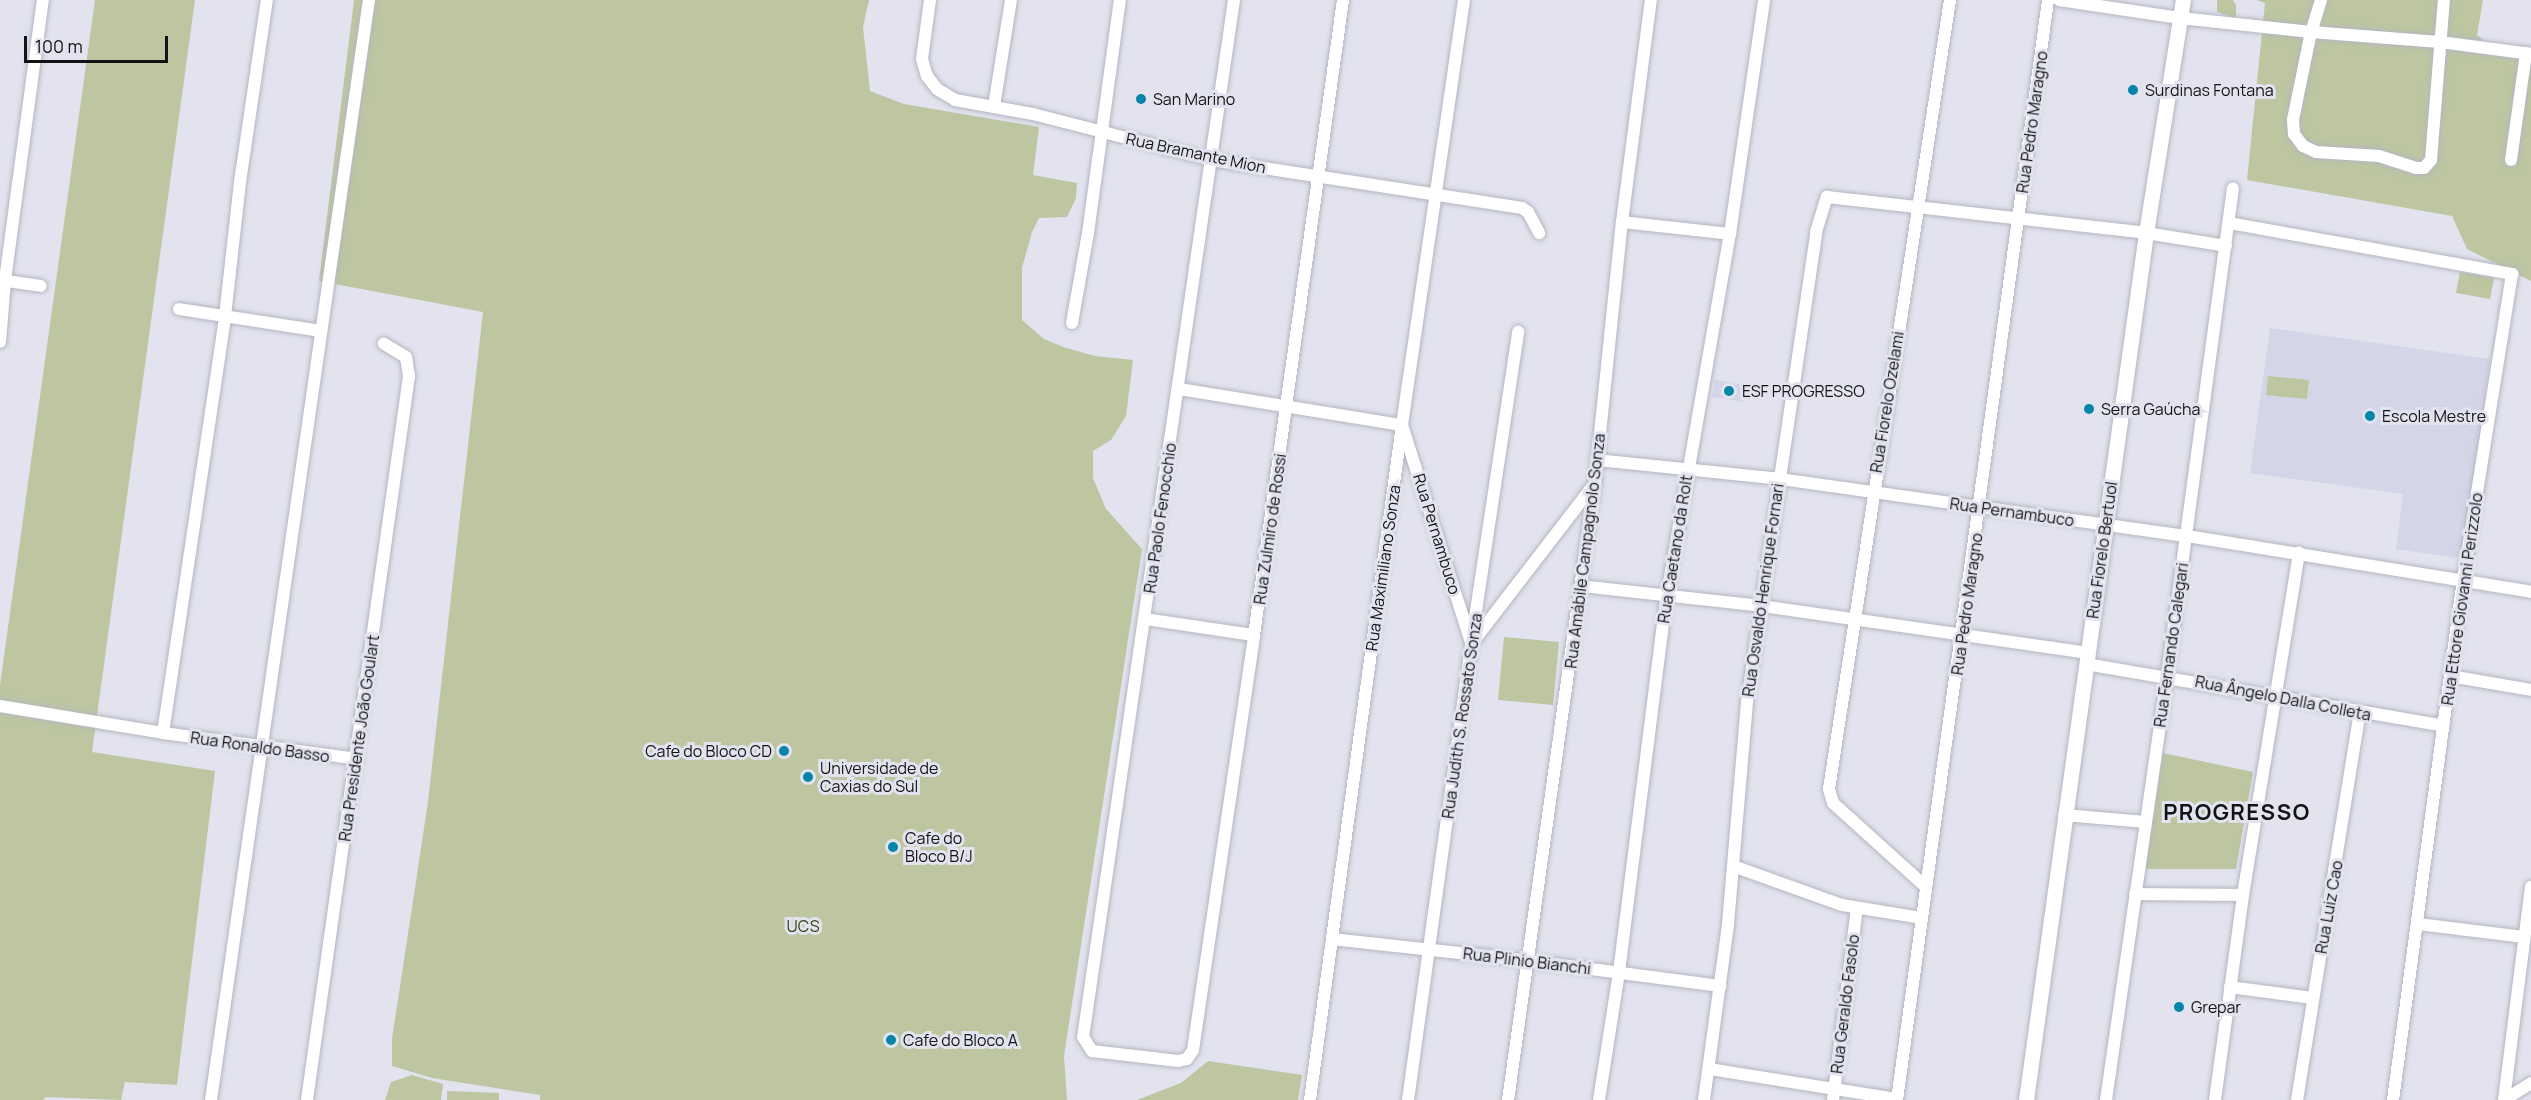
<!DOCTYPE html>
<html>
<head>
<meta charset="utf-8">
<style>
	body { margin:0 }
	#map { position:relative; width:2531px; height:1100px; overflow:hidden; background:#e2e3ee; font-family:Manrope,sans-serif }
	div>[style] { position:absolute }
	.built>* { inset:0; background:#d4d6e8 }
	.green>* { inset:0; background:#bdc6a1 }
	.roads { filter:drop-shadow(0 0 2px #b4b6c0) drop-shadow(0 0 2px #b4b6c0) }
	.minor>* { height:12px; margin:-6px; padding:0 6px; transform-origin:6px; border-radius:6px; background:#fff }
	.major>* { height:15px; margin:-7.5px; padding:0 7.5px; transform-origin:7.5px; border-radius:7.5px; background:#fff }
	.dots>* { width:16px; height:16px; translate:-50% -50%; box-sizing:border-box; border:3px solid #e2e3ee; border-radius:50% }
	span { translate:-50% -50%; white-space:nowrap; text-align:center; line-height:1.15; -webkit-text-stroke:6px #e2e3ee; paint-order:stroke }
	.poi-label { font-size:16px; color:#121316 }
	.left { translate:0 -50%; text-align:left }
	.right { translate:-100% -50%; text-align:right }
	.street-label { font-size:16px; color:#121316 }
	.park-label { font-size:16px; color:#374010 }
	.district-label { font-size:22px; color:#121316; font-weight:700; letter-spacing:1.5px }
	.scale { position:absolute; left:24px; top:36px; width:144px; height:27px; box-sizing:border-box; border:3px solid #121316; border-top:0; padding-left:8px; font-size:18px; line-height:21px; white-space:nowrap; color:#121316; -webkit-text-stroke:4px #e2e3ee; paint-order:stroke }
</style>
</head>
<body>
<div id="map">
	<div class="built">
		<i style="clip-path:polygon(2270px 328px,2490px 359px,2463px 559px,2396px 549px,2403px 494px,2250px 473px)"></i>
		<i style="clip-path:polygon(1715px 380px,1747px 385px,1743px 402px,1712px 397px)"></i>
	</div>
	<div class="green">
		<i style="clip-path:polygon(95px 0,195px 0,92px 752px,215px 771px,177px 1085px,125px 1082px,121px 1100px,45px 1097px,44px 1100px,0 1100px,0 685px)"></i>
		<i style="clip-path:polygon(354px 0,869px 0,863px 27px,870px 91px,904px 104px,1039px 127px,1033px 175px,1077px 183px,1076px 198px,1067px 217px,1039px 218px,1032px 232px,1022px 268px,1022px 320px,1044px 339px,1063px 347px,1095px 356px,1133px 360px,1126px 416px,1111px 440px,1093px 451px,1093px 478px,1106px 509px,1142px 549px,1064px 1056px,1067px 1100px,540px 1100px,540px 1095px,432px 1078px,392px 1066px,392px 1039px,428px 802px,483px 312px,319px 281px)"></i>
		<i style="clip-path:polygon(2217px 0,2233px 0,2236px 5px,2236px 18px,2217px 12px)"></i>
		<i style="clip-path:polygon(2257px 0,2483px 0,2477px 35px,2500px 54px,2531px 62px,2531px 281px,2467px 249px,2452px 216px,2247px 180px,2265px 3px)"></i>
		<i style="clip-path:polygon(2460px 272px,2494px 278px,2490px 299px,2456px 293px)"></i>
		<i style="clip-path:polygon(2268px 376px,2309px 380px,2307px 399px,2266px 395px)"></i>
		<i style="clip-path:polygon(1504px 637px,1559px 642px,1553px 705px,1498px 700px)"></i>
		<i style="clip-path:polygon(2163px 753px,2253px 772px,2236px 869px,2145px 869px)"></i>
		<i style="clip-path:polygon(1208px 1061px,1302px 1075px,1298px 1100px,1137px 1100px,1181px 1083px)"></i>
		<i style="clip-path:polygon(412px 1075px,443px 1084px,441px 1100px,385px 1100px,391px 1082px)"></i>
		<i style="clip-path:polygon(447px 1091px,499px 1093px,499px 1100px,447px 1100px)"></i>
	</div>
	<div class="roads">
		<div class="minor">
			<i style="left:930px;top:0;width:60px;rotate:97.7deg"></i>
			<i style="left:922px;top:59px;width:18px;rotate:74deg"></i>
			<i style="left:927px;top:76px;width:16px;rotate:52deg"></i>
			<i style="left:937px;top:89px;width:21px;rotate:31deg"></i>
			<i style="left:955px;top:100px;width:79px;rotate:10.2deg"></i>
			<i style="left:1033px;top:114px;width:185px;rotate:14.4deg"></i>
			<i style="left:1212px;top:160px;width:314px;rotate:8.8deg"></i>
			<i style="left:1522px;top:208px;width:7px;rotate:34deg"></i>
			<i style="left:1528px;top:212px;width:24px;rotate:62deg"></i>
			<i style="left:1234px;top:0;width:1048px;rotate:98.28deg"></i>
			<i style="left:1083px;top:1037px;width:17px;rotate:57deg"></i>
			<i style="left:1092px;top:1051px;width:87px;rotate:6.6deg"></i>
			<i style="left:1178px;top:1061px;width:9px;rotate:-13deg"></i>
			<i style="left:1187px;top:1059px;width:11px;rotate:-56deg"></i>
			<i style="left:1193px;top:1050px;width:419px;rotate:-81.6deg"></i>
			<i style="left:1254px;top:635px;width:641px;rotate:-82.02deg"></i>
			<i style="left:2059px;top:0;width:122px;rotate:8.5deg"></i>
			<i style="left:2180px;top:18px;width:132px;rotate:6.1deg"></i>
			<i style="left:2311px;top:32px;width:129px;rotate:4.4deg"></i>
			<i style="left:2440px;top:42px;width:92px;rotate:7.5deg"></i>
			<i style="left:2321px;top:0;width:34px;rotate:107deg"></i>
			<i style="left:2311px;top:32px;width:90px;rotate:101.6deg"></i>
			<i style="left:2293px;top:120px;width:14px;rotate:86deg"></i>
			<i style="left:2294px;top:134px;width:15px;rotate:53deg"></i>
			<i style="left:2303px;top:146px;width:14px;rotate:25deg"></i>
			<i style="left:2316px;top:152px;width:63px;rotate:3.6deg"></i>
			<i style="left:2379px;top:156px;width:39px;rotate:18deg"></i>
			<i style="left:2416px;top:168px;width:8px"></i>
			<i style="left:2424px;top:168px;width:11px;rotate:-49deg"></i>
			<i style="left:2431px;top:160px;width:161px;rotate:-85.4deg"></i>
			<i style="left:994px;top:106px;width:107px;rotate:-80.9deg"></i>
			<i style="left:2511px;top:160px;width:108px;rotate:-82deg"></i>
			<i style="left:1622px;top:222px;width:109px;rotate:6.3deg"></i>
			<i style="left:2229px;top:223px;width:288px;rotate:10.2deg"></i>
			<i style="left:2512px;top:274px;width:309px;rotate:99.1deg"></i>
			<i style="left:2463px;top:579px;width:526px;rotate:97.65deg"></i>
			<i style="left:0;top:280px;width:41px;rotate:8.3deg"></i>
			<i style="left:179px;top:309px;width:144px;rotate:8.8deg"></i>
			<i style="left:1072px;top:323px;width:91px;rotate:-79.9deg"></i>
			<i style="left:1088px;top:233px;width:235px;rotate:-82.2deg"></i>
			<i style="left:0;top:342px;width:62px;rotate:-85.4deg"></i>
			<i style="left:5px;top:280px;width:283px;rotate:-82.3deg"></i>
			<i style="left:1179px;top:389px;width:226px;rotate:9.2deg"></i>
			<i style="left:1402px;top:425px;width:225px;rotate:72.4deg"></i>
			<i style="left:1597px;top:460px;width:184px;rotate:5.9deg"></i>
			<i style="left:1780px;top:479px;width:411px;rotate:8deg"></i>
			<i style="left:2187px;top:536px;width:349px;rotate:9.2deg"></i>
			<i style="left:1581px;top:586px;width:182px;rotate:6.3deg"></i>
			<i style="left:1762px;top:606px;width:329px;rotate:8.2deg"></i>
			<i style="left:1145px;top:619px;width:110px;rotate:8.4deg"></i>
			<i style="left:1472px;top:643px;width:202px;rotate:-52.4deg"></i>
			<i style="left:2086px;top:664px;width:363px;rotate:9.8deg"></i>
			<i style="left:2450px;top:676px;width:82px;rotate:9.8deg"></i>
			<i style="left:0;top:706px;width:165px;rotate:9.4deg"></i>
			<i style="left:163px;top:733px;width:196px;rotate:7.6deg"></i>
			<i style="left:163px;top:733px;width:422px;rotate:-81.5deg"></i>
			<i style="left:225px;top:316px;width:135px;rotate:-83.6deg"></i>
			<i style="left:240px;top:182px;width:184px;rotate:-81.6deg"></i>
			<i style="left:2064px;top:815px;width:82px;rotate:4.9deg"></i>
			<i style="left:1733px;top:866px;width:116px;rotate:19.7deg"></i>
			<i style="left:1842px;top:905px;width:80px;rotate:9.3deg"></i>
			<i style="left:1926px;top:887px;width:125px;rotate:-137.9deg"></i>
			<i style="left:1833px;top:803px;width:15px;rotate:-106deg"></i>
			<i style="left:1829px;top:789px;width:798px;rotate:-81.28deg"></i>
			<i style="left:2135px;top:894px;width:108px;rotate:0.5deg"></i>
			<i style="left:2418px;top:924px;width:107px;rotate:7deg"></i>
			<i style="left:1332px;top:939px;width:199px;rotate:6.3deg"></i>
			<i style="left:1530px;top:961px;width:192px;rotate:7.5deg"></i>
			<i style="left:2230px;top:987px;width:83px;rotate:7.6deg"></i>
			<i style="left:1710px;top:1069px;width:189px;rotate:9.1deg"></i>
			<i style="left:211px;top:1100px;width:1111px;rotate:-81.83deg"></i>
			<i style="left:307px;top:1100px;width:731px;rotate:-81.98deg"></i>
			<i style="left:409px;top:376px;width:19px;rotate:-99deg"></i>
			<i style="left:406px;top:357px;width:26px;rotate:-149deg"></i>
			<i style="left:1310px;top:1100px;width:681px;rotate:-82.24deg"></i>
			<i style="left:1402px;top:425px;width:429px;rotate:-81.7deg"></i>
			<i style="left:1408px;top:1100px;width:460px;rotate:-82.1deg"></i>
			<i style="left:1471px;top:644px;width:316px;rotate:-81.4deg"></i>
			<i style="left:1508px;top:1100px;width:624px;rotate:-81.99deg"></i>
			<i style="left:1595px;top:482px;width:261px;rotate:-84.1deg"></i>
			<i style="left:1622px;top:222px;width:224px;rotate:-82.6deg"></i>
			<i style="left:1599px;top:1100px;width:130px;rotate:-81.1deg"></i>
			<i style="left:1619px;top:972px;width:381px;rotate:-82.8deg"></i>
			<i style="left:1667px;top:594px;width:365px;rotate:-80.1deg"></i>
			<i style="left:1730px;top:234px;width:236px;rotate:-81.7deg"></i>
			<i style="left:1704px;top:1100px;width:178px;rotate:-82.2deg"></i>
			<i style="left:1728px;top:924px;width:223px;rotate:-85.1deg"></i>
			<i style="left:1747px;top:702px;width:475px;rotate:-81.6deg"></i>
			<i style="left:1816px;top:232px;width:37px;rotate:-73deg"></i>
			<i style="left:1827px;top:197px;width:321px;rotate:6.4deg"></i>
			<i style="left:2146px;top:233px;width:81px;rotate:9.2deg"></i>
			<i style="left:1833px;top:1100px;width:193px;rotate:-82.9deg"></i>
			<i style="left:1897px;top:1100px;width:1110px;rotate:-82.18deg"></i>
			<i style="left:2106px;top:1100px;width:428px;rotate:-81.8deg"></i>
			<i style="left:2167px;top:676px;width:492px;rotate:-82.3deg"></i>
			<i style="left:2215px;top:1100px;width:207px;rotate:-82.2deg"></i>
			<i style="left:2243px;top:895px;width:347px;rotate:-80.7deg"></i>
			<i style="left:2297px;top:1100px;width:392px;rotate:-80.8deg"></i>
			<i style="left:2504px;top:1100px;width:215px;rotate:-82.8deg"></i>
			<i style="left:2504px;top:1100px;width:32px;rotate:-32deg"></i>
		</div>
		<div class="major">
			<i style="left:2026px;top:1100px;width:875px;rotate:-82.12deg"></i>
			<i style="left:2146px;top:233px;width:236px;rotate:-81deg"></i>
		</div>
	</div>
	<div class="dots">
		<i style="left:2133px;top:90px;background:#0586a9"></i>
		<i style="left:1141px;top:99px;background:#0586a9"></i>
		<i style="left:1729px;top:391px;background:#0586a9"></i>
		<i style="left:2089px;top:409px;background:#0586a9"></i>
		<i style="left:2370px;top:416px;background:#0586a9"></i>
		<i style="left:784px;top:751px;background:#0586a9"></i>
		<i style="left:808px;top:777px;background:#0586a9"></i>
		<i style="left:893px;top:847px;background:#0586a9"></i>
		<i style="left:2179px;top:1007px;background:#0586a9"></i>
		<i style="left:891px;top:1040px;background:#0586a9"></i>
	</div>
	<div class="poi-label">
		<span class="left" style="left:2145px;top:90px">Surdinas Fontana</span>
		<span class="left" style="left:1153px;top:99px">San Marino</span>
		<span class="left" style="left:1742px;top:391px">ESF PROGRESSO</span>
		<span class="left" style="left:2101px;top:409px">Serra Gaúcha</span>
		<span class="left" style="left:2382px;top:416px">Escola Mestre</span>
		<span class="right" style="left:772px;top:751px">Cafe do Bloco CD</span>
		<span class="left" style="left:820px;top:777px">Universidade de<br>Caxias do Sul</span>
		<span class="left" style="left:905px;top:847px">Cafe do<br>Bloco B/J</span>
		<span class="left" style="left:2191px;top:1007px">Grepar</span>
		<span class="left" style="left:903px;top:1040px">Cafe do Bloco A</span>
	</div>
	<div class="street-label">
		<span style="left:2032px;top:122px;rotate:-82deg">Rua Pedro Maragno</span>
		<span style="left:1196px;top:153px;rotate:12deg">Rua Bramante Mion</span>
		<span style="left:1887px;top:402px;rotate:-81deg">Rua Fiorelo Ozelami</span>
		<span style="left:2012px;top:512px;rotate:8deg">Rua Pernambuco</span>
		<span style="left:1160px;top:518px;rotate:-82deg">Rua Paolo Fenocchio</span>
		<span style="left:1270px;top:529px;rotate:-82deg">Rua Zulmiro de Rossi</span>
		<span style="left:1437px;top:534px;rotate:73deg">Rua Pernambuco</span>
		<span style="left:1675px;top:549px;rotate:-81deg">Rua Caetano da Rolt</span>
		<span style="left:2102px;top:550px;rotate:-82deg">Rua Fiorelo Bertuol</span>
		<span style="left:1585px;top:551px;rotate:-83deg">Rua Amábile Campagnolo Sonza</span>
		<span style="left:1383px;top:568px;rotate:-82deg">Rua Maximiliano Sonza</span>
		<span style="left:1763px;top:590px;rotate:-82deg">Rua Osvaldo Henrique Fornari</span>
		<span style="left:2462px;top:599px;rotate:-82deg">Rua Ettore Giovanni Perizzolo</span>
		<span style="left:1967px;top:604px;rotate:-82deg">Rua Pedro Maragno</span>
		<span style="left:2171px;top:645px;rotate:-82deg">Rua Fernando Calegari</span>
		<span style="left:2283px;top:698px;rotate:11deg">Rua Ângelo Dalla Colleta</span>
		<span style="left:1462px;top:716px;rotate:-82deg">Rua Judith S. Rossato Sonza</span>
		<span style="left:359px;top:738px;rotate:-82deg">Rua Presidente João Goulart</span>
		<span style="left:260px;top:747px;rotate:8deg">Rua Ronaldo Basso</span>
		<span style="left:2329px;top:907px;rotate:-80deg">Rua Luiz Cao</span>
		<span style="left:1527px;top:961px;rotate:7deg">Rua Plinio Bianchi</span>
		<span style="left:1845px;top:1004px;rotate:-83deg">Rua Geraldo Fasolo</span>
	</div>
	<div class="park-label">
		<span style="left:803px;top:926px">UCS</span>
	</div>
	<div class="district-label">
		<span style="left:2237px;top:813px">PROGRESSO</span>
	</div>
	<div class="scale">100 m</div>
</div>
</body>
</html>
